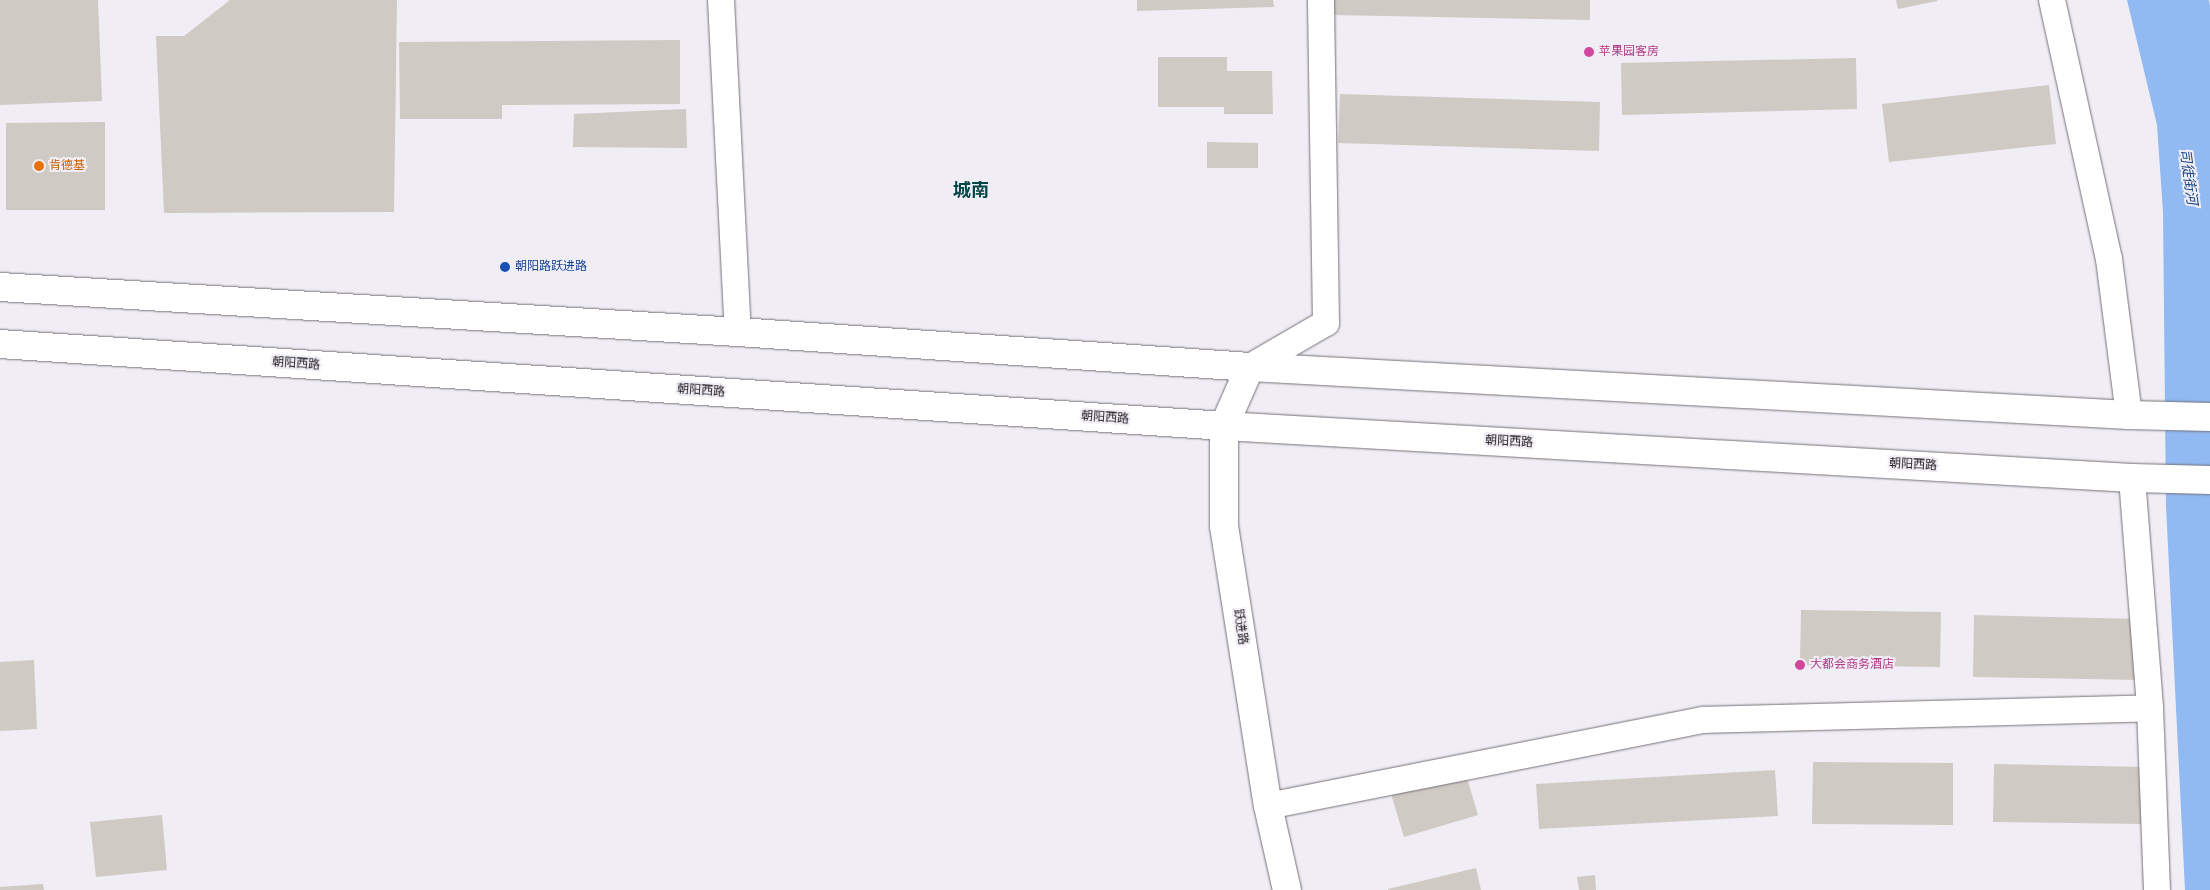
<!DOCTYPE html>
<html>
<head>
<meta charset="utf-8">
<style>
	body { margin:0 }
	#map { position:relative; width:2210px; height:890px; overflow:hidden; background:#f1edf5; font-family:"Source Sans 3","Noto Sans SC",sans-serif }
	div>[style] { position:absolute }
	.water>* { inset:0; background:#91b9f2 }
	.building>* { inset:0; background:#cfcac3 }
	.roads { filter:drop-shadow(0 0 1px #757178) drop-shadow(0 0 1px #757178) }
	.street>* { height:26px; margin:-13px; padding:0 13px; transform-origin:13px; border-radius:13px; background:#fff }
	.secondary>* { height:28px; margin:-14px; padding:0 14px; transform-origin:14px; border-radius:14px; background:#fff }
	.primary>* { height:28px; margin:-14px; padding:0 14px; transform-origin:14px; border-radius:14px; background:#fff }
	.dots>* { width:14px; height:14px; translate:-50% -50%; box-sizing:border-box; border:2px solid #f1edf5; border-radius:50% }
	span { translate:-50% -50%; white-space:nowrap; text-align:center; line-height:1.15; -webkit-text-stroke:4px #f1edf5; paint-order:stroke }
	.hotel-label { font-size:12px; color:#b23c85 }
	.left { translate:0 -50%; text-align:left }
	.food-label { font-size:12px; color:#c56008 }
	.transit-label { font-size:12px; color:#164399 }
	.street-label { font-size:12px; color:#222023 }
	.water-label { font-size:14px; color:#154482; font-style:italic }
	.district-label { font-size:18px; color:#014546; font-weight:700 }
</style>
</head>
<body>
<div id="map">
	<div class="water">
		<i style="clip-path:polygon(2127px 0,2209px 0,2210px 6px,2210px 890px,2185px 890px,2166px 506px,2163px 212px,2157px 125px)"></i>
	</div>
	<div class="building">
		<i style="clip-path:polygon(0 0,98px 0,102px 101px,0 105px)"></i>
		<i style="clip-path:polygon(230px 0,397px 0,394px 212px,164px 213px,156px 36px,184px 36px)"></i>
		<i style="clip-path:polygon(1137px 0,1273px 0,1274px 7px,1137px 11px)"></i>
		<i style="clip-path:polygon(1334px 0,1590px 0,1590px 20px,1333px 15px)"></i>
		<i style="clip-path:polygon(1896px 0,1937px 0,1937px 1px,1898px 9px)"></i>
		<i style="clip-path:polygon(680px 40px,680px 104px,502px 105px,502px 119px,400px 119px,399px 42px)"></i>
		<i style="clip-path:polygon(1158px 57px,1227px 57px,1227px 71px,1272px 71px,1273px 114px,1224px 114px,1224px 107px,1158px 107px)"></i>
		<i style="clip-path:polygon(1856px 58px,1857px 109px,1622px 115px,1621px 63px)"></i>
		<i style="clip-path:polygon(2049px 85px,2056px 144px,1889px 162px,1882px 104px)"></i>
		<i style="clip-path:polygon(1340px 94px,1600px 102px,1599px 151px,1338px 143px)"></i>
		<i style="clip-path:polygon(686px 109px,687px 148px,573px 147px,574px 114px)"></i>
		<i style="clip-path:polygon(105px 122px,105px 210px,6px 210px,6px 123px)"></i>
		<i style="clip-path:polygon(1207px 142px,1258px 143px,1258px 168px,1207px 168px)"></i>
		<i style="clip-path:polygon(1801px 610px,1941px 612px,1940px 667px,1800px 665px)"></i>
		<i style="clip-path:polygon(1974px 615px,2141px 619px,2140px 680px,1973px 677px)"></i>
		<i style="clip-path:polygon(34px 660px,37px 729px,0 731px,0 662px)"></i>
		<i style="clip-path:polygon(1813px 762px,1953px 763px,1953px 825px,1812px 824px)"></i>
		<i style="clip-path:polygon(1994px 764px,2145px 767px,2144px 824px,1993px 822px)"></i>
		<i style="clip-path:polygon(1775px 770px,1778px 816px,1539px 829px,1536px 784px)"></i>
		<i style="clip-path:polygon(1465px 771px,1478px 815px,1404px 837px,1391px 794px)"></i>
		<i style="clip-path:polygon(162px 815px,167px 870px,96px 877px,90px 822px)"></i>
		<i style="clip-path:polygon(1476px 868px,1481px 890px,1388px 890px,1388px 889px)"></i>
		<i style="clip-path:polygon(1595px 875px,1596px 890px,1579px 890px,1577px 877px)"></i>
		<i style="clip-path:polygon(43px 884px,44px 890px,0 890px,0 887px)"></i>
	</div>
	<div class="roads">
		<div class="street">
			<i style="left:721px;top:0;width:332px;rotate:87.1deg"></i>
			<i style="left:2052px;top:0;width:265px;rotate:77.6deg"></i>
			<i style="left:2109px;top:259px;width:157px;rotate:82.7deg"></i>
			<i style="left:1250px;top:367px;width:88px;rotate:-30.1deg"></i>
			<i style="left:1326px;top:323px;width:323px;rotate:-90.9deg"></i>
			<i style="left:2132px;top:478px;width:231px;rotate:85.5deg"></i>
			<i style="left:2150px;top:708px;width:182px;rotate:87.8deg"></i>
			<i style="left:1268px;top:806px;width:443px;rotate:-11.2deg"></i>
			<i style="left:1703px;top:720px;width:447px;rotate:-1.5deg"></i>
		</div>
		<div class="secondary">
			<i style="left:1250px;top:367px;width:64px;rotate:113.8deg"></i>
			<i style="left:1224px;top:426px;width:100px;rotate:90deg"></i>
			<i style="left:1224px;top:526px;width:283px;rotate:81.1deg"></i>
			<i style="left:1268px;top:806px;width:86px;rotate:77.3deg"></i>
		</div>
		<div class="primary">
			<i style="left:0;top:287px;width:739px;rotate:3.49deg"></i>
			<i style="left:738px;top:332px;width:513px;rotate:3.91deg"></i>
			<i style="left:1250px;top:367px;width:880px;rotate:3.13deg"></i>
			<i style="left:2129px;top:415px;width:81px;rotate:1.4deg"></i>
			<i style="left:0;top:344px;width:1227px;rotate:3.83deg"></i>
			<i style="left:1224px;top:426px;width:909px;rotate:3.28deg"></i>
			<i style="left:2132px;top:478px;width:78px;rotate:1.5deg"></i>
		</div>
	</div>
	<div class="dots">
		<i style="left:1589px;top:52px;background:#d1479c"></i>
		<i style="left:39px;top:166px;background:#e8710a"></i>
		<i style="left:505px;top:267px;background:#1a4fb4"></i>
		<i style="left:1800px;top:665px;background:#d1479c"></i>
	</div>
	<div class="hotel-label">
		<span class="left" style="left:1599px;top:52px">苹果园客房</span>
		<span class="left" style="left:1810px;top:665px">大都会商务酒店</span>
	</div>
	<div class="food-label">
		<span class="left" style="left:49px;top:166px">肯德基</span>
	</div>
	<div class="transit-label">
		<span class="left" style="left:515px;top:267px">朝阳路跃进路</span>
	</div>
	<div class="street-label">
		<span style="left:296px;top:364px;rotate:4deg">朝阳西路</span>
		<span style="left:701px;top:391px;rotate:4deg">朝阳西路</span>
		<span style="left:1105px;top:418px;rotate:4deg">朝阳西路</span>
		<span style="left:1509px;top:442px;rotate:3deg">朝阳西路</span>
		<span style="left:1913px;top:465px;rotate:3deg">朝阳西路</span>
		<span style="left:1240px;top:627px;rotate:81deg">跃进路</span>
	</div>
	<div class="water-label">
		<span style="left:2188px;top:177px;rotate:82deg">司徒街河</span>
	</div>
	<div class="district-label">
		<span style="left:971px;top:191px">城南</span>
	</div>
</div>
</body>
</html>
